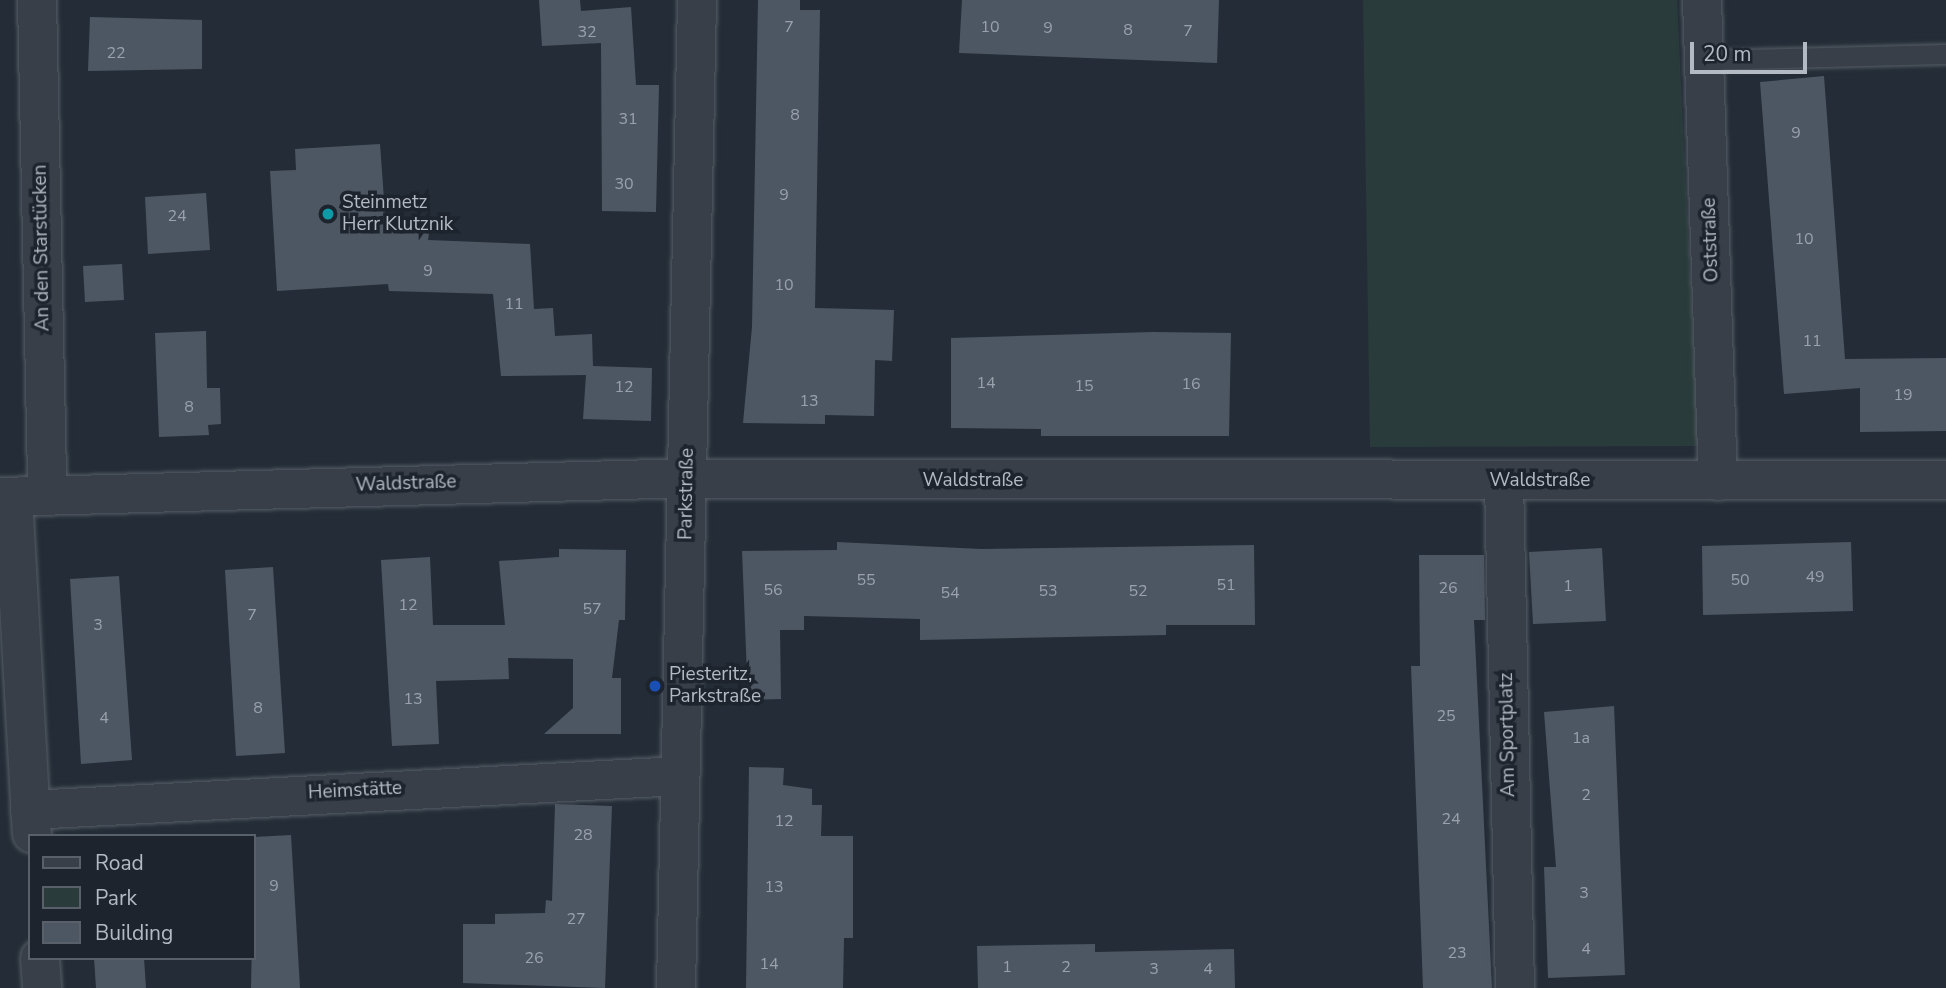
<!DOCTYPE html>
<html>
<head>
<meta charset="utf-8">
<style>
	body { margin:0 }
	#map { position:relative; width:1946px; height:988px; overflow:hidden; background:#242d37; font-family:"Nunito Sans",sans-serif }
	div>[style] { position:absolute }
	.green>* { inset:0; background:#293b3a }
	.building>* { inset:0; background:#4d5763 }
	.roads { filter:drop-shadow(0 0 2px #565d66) drop-shadow(0 0 2px #565d66) }
	.service>* { height:19px; margin:-9.5px; padding:0 9.5px; transform-origin:9.5px; border-radius:9.5px; background:#383f48 }
	.minor>* { height:38px; margin:-19px; padding:0 19px; transform-origin:19px; border-radius:19px; background:#383f48 }
	.dots>* { width:19px; height:19px; translate:-50% -50%; box-sizing:border-box; border:4px solid #1d242d; border-radius:50% }
	span { translate:-50% -50%; white-space:nowrap; text-align:center; line-height:1.15; -webkit-text-stroke:7px #1d242d; paint-order:stroke }
	.number-label { font-size:16px; color:#9aa1ac }
	.number-label span { -webkit-text-stroke-width:0 }
	.poi-label { font-size:19px; color:#b3bac4 }
	.left { translate:0 -50%; text-align:left }
	.street-label { font-size:19px; color:#b3bac4 }
	.legend { position:absolute; left:28px; top:834px; width:228px; height:126px; box-sizing:border-box; background:#1d242d; border:2px solid #596069; margin:0; padding:9px 12px; list-style:none; font-size:21px; color:#b3bac4 }
	.legend li { display:flex; align-items:center; gap:14px; height:35px }
	.legend b { width:35px; border:2px solid #596069 }
	.scale { position:absolute; left:1690px; top:42px; width:117px; height:32px; box-sizing:border-box; border:4px solid #b3bac4; border-top:0; padding-left:9px; font-size:21px; line-height:24px; white-space:nowrap; color:#b3bac4; -webkit-text-stroke:5px #1d242d; paint-order:stroke }
</style>
</head>
<body>
<div id="map">
	<div class="green">
		<i style="clip-path:polygon(1363px 0,1677px 0,1698px 446px,1370px 447px)"></i>
	</div>
	<div class="building">
		<i style="clip-path:polygon(539px 0,580px 0,581px 11px,631px 7px,636px 85px,659px 85px,656px 212px,602px 211px,601px 43px,542px 46px)"></i>
		<i style="clip-path:polygon(758px 0,800px 0,800px 10px,820px 10px,815px 308px,894px 310px,892px 361px,875px 360px,874px 416px,825px 415px,825px 424px,743px 423px,752px 327px)"></i>
		<i style="clip-path:polygon(962px 0,1219px 0,1217px 63px,959px 53px)"></i>
		<i style="clip-path:polygon(90px 17px,202px 20px,202px 69px,88px 71px)"></i>
		<i style="clip-path:polygon(1824px 76px,1845px 359px,1946px 358px,1946px 431px,1860px 432px,1860px 388px,1784px 394px,1760px 82px)"></i>
		<i style="clip-path:polygon(380px 144px,385px 213px,430px 227px,428px 240px,530px 244px,534px 309px,553px 308px,555px 336px,592px 334px,593px 366px,652px 368px,651px 421px,583px 419px,586px 375px,501px 376px,493px 294px,389px 291px,388px 284px,277px 291px,270px 171px,296px 170px,295px 149px)"></i>
		<i style="clip-path:polygon(206px 193px,210px 250px,148px 254px,145px 197px)"></i>
		<i style="clip-path:polygon(122px 264px,124px 300px,85px 302px,83px 266px)"></i>
		<i style="clip-path:polygon(206px 331px,207px 388px,220px 388px,221px 424px,208px 425px,209px 435px,159px 437px,155px 333px)"></i>
		<i style="clip-path:polygon(1153px 332px,1231px 333px,1229px 436px,1041px 436px,1041px 429px,951px 428px,951px 338px)"></i>
		<i style="clip-path:polygon(837px 542px,981px 549px,1254px 545px,1255px 625px,1166px 625px,1166px 635px,920px 640px,920px 619px,804px 616px,804px 630px,780px 630px,781px 699px,748px 700px,742px 551px,837px 550px)"></i>
		<i style="clip-path:polygon(1851px 542px,1853px 611px,1703px 615px,1702px 546px)"></i>
		<i style="clip-path:polygon(1602px 548px,1606px 621px,1533px 624px,1529px 552px)"></i>
		<i style="clip-path:polygon(559px 549px,626px 550px,625px 620px,619px 620px,612px 678px,621px 678px,621px 734px,544px 734px,573px 708px,573px 659px,508px 658px,509px 679px,436px 681px,439px 744px,392px 746px,381px 560px,430px 557px,433px 625px,505px 625px,499px 561px,559px 557px)"></i>
		<i style="clip-path:polygon(1419px 555px,1484px 555px,1485px 620px,1474px 620px,1492px 988px,1423px 988px,1411px 666px,1420px 666px)"></i>
		<i style="clip-path:polygon(273px 567px,285px 753px,236px 756px,225px 570px)"></i>
		<i style="clip-path:polygon(119px 576px,132px 760px,81px 764px,70px 579px)"></i>
		<i style="clip-path:polygon(1614px 706px,1625px 975px,1548px 978px,1544px 867px,1556px 867px,1544px 712px)"></i>
		<i style="clip-path:polygon(749px 767px,784px 768px,783px 785px,812px 789px,812px 805px,822px 805px,821px 836px,853px 836px,853px 938px,844px 938px,843px 988px,746px 988px)"></i>
		<i style="clip-path:polygon(555px 804px,612px 806px,605px 988px,463px 983px,463px 924px,495px 924px,495px 914px,545px 913px,546px 900px,552px 901px)"></i>
		<i style="clip-path:polygon(291px 835px,300px 988px,251px 988px,254px 837px)"></i>
		<i style="clip-path:polygon(1095px 944px,1095px 952px,1234px 949px,1235px 988px,978px 988px,977px 946px)"></i>
		<i style="clip-path:polygon(94px 958px,144px 958px,146px 988px,96px 988px)"></i>
	</div>
	<div class="roads">
		<div class="service">
			<i style="left:1704px;top:60px;width:242px;rotate:-1.4deg"></i>
		</div>
		<div class="minor">
			<i style="left:37px;top:0;width:495px;rotate:88.8deg"></i>
			<i style="left:1702px;top:0;width:481px;rotate:88.1deg"></i>
			<i style="left:1504px;top:481px;width:507px;rotate:88.76deg"></i>
			<i style="left:0;top:497px;width:656px;rotate:-1.57deg"></i>
			<i style="left:656px;top:479px;width:1290px;rotate:0.04deg"></i>
			<i style="left:13px;top:497px;width:337px;rotate:86.8deg"></i>
			<i style="left:30px;top:810px;width:651px;rotate:-2.99deg"></i>
			<i style="left:40px;top:958px;width:30px;rotate:86deg"></i>
			<i style="left:676px;top:988px;width:988px;rotate:-88.78deg"></i>
		</div>
	</div>
	<div class="dots">
		<i style="left:328px;top:214px;background:#0f9aa8"></i>
		<i style="left:655px;top:686px;background:#1a4fb4"></i>
	</div>
	<div class="number-label">
		<span style="left:789px;top:27px">7</span>
		<span style="left:990px;top:27px">10</span>
		<span style="left:1048px;top:28px">9</span>
		<span style="left:1128px;top:30px">8</span>
		<span style="left:1188px;top:31px">7</span>
		<span style="left:587px;top:32px">32</span>
		<span style="left:116px;top:53px">22</span>
		<span style="left:795px;top:115px">8</span>
		<span style="left:628px;top:119px">31</span>
		<span style="left:1796px;top:133px">9</span>
		<span style="left:624px;top:184px">30</span>
		<span style="left:784px;top:195px">9</span>
		<span style="left:177px;top:216px">24</span>
		<span style="left:1804px;top:239px">10</span>
		<span style="left:428px;top:271px">9</span>
		<span style="left:784px;top:285px">10</span>
		<span style="left:514px;top:304px">11</span>
		<span style="left:1812px;top:341px">11</span>
		<span style="left:986px;top:383px">14</span>
		<span style="left:1191px;top:384px">16</span>
		<span style="left:1084px;top:386px">15</span>
		<span style="left:624px;top:387px">12</span>
		<span style="left:1903px;top:395px">19</span>
		<span style="left:809px;top:401px">13</span>
		<span style="left:189px;top:407px">8</span>
		<span style="left:1815px;top:577px">49</span>
		<span style="left:866px;top:580px">55</span>
		<span style="left:1740px;top:580px">50</span>
		<span style="left:1226px;top:585px">51</span>
		<span style="left:1568px;top:586px">1</span>
		<span style="left:1448px;top:588px">26</span>
		<span style="left:773px;top:590px">56</span>
		<span style="left:1048px;top:591px">53</span>
		<span style="left:1138px;top:591px">52</span>
		<span style="left:950px;top:593px">54</span>
		<span style="left:408px;top:605px">12</span>
		<span style="left:592px;top:609px">57</span>
		<span style="left:252px;top:615px">7</span>
		<span style="left:98px;top:625px">3</span>
		<span style="left:413px;top:699px">13</span>
		<span style="left:258px;top:708px">8</span>
		<span style="left:1446px;top:716px">25</span>
		<span style="left:104px;top:718px">4</span>
		<span style="left:1581px;top:738px">1a</span>
		<span style="left:1586px;top:795px">2</span>
		<span style="left:1451px;top:819px">24</span>
		<span style="left:784px;top:821px">12</span>
		<span style="left:583px;top:835px">28</span>
		<span style="left:274px;top:886px">9</span>
		<span style="left:774px;top:887px">13</span>
		<span style="left:1584px;top:893px">3</span>
		<span style="left:576px;top:919px">27</span>
		<span style="left:1586px;top:949px">4</span>
		<span style="left:1457px;top:953px">23</span>
		<span style="left:534px;top:958px">26</span>
		<span style="left:769px;top:964px">14</span>
		<span style="left:1007px;top:967px">1</span>
		<span style="left:1066px;top:967px">2</span>
		<span style="left:1154px;top:969px">3</span>
		<span style="left:1208px;top:969px">4</span>
	</div>
	<div class="poi-label">
		<span class="left" style="left:342px;top:214px">Steinmetz<br>Herr Klutznik</span>
		<span class="left" style="left:669px;top:686px">Piesteritz,<br>Parkstraße</span>
	</div>
	<div class="street-label">
		<span style="left:1711px;top:240px;rotate:-92deg">Oststraße</span>
		<span style="left:42px;top:248px;rotate:-91deg">An den Starstücken</span>
		<span style="left:973px;top:481px">Waldstraße</span>
		<span style="left:1540px;top:481px">Waldstraße</span>
		<span style="left:406px;top:484px;rotate:-2deg">Waldstraße</span>
		<span style="left:687px;top:494px;rotate:-89deg">Parkstraße</span>
		<span style="left:1508px;top:735px;rotate:-91deg">Am Sportplatz</span>
		<span style="left:355px;top:791px;rotate:-3deg">Heimstätte</span>
	</div>
	<ul class="legend">
	<li><b style="height:9px;background:#383f48"></b>Road</li>
	<li><b style="height:19px;background:#293b3a"></b>Park</li>
	<li><b style="height:19px;background:#4d5763"></b>Building</li>
	</ul>
	<div class="scale">20 m</div>
</div>
</body>
</html>
